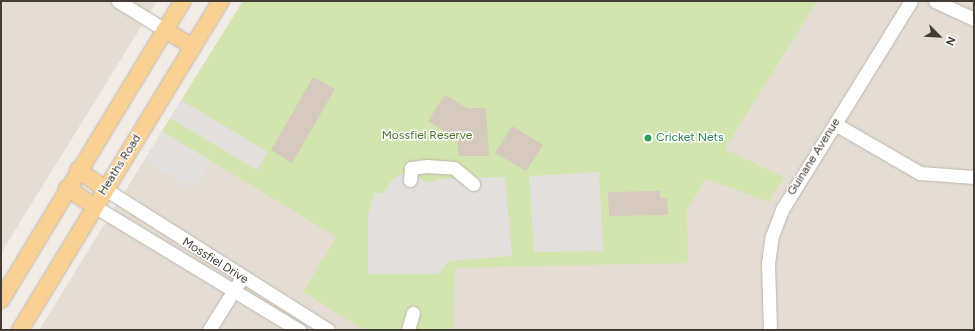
<!DOCTYPE html>
<html>
<head>
<meta charset="utf-8">
<style>
	body { margin:0 }
	#map { position:relative; width:975px; height:331px; overflow:hidden; background:#f1ece5; font-family:Figtree,sans-serif }
	div>[style] { position:absolute }
	.residential>* { inset:0; background:#e5ddd3 }
	.green>* { inset:0; background:#d3e5ae }
	.parking>* { inset:0; background:#e2dfdd }
	.building>* { inset:0; background:#d6c9bd }
	.roads { filter:drop-shadow(0 0 1px #bfb5ab) drop-shadow(0 0 1px #bfb5ab) }
	.minor>* { height:13px; margin:-6.5px; padding:0 6.5px; transform-origin:6.5px; border-radius:6.5px; background:#fff }
	.major>* { height:16px; margin:-8px; padding:0 8px; transform-origin:8px; border-radius:8px; background:#fad195 }
	.dots>* { width:11px; height:11px; translate:-50% -50%; box-sizing:border-box; border:2px solid #fff; border-radius:50% }
	span { translate:-50% -50%; white-space:nowrap; text-align:center; line-height:1.15; -webkit-text-stroke:3px #fff; paint-order:stroke }
	.park-label { font-size:12px; color:#4f722b }
	.leisure-label { font-size:12px; color:#27864d }
	.left { translate:0 -50%; text-align:left }
	.street-label { font-size:12px; color:#433c35 }
	.frame { position:absolute; inset:0; border:2px solid #433c35; pointer-events:none }
	.north { position:absolute; left:919px; top:16px; width:40px; height:40px; -webkit-text-stroke:3px #fff; paint-order:stroke; rotate:114deg; font-size:11px; font-weight:700; line-height:16px; text-align:center; color:#433c35 }
	.north::after { content:''; display:block; margin:auto; width:14px; height:18px; background:#433c35; clip-path:polygon(50% 0,100% 100%,50% 72%,0 100%) }
</style>
</head>
<body>
<div id="map">
	<div class="residential">
		<i style="clip-path:polygon(1px 1px,157px 1px,1px 253px)"></i>
		<i style="clip-path:polygon(243px 1px,974px 1px,974px 330px,39px 330px)"></i>
	</div>
	<div class="green">
		<i style="clip-path:polygon(243px 1px,817px 1px,725px 149px,784px 177px,769px 202px,706px 179px,687px 210px,688px 263px,455px 268px,454px 330px,364px 330px,303px 292px,336px 237px,162px 131px)"></i>
	</div>
	<div class="parking">
		<i style="clip-path:polygon(181px 100px,268px 152px,257px 170px,170px 118px)"></i>
		<i style="clip-path:polygon(162px 131px,210px 161px,192px 189px,145px 160px)"></i>
		<i style="clip-path:polygon(599px 172px,603px 251px,534px 252px,529px 176px)"></i>
		<i style="clip-path:polygon(402px 174px,414px 174px,427px 183px,439px 179px,505px 177px,512px 256px,449px 261px,438px 274px,368px 274px,368px 215px,374px 192px,383px 194px,392px 180px)"></i>
	</div>
	<div class="building">
		<i style="clip-path:polygon(313px 77px,335px 89px,292px 163px,271px 150px)"></i>
		<i style="clip-path:polygon(445px 95px,467px 108px,486px 108px,489px 156px,459px 156px,457px 139px,428px 121px)"></i>
		<i style="clip-path:polygon(512px 126px,543px 145px,526px 171px,495px 153px)"></i>
		<i style="clip-path:polygon(660px 191px,660px 198px,667px 198px,668px 215px,609px 216px,608px 192px)"></i>
	</div>
	<div class="roads">
		<div class="minor">
			<i style="left:118px;top:1px;width:55px;rotate:31.7deg"></i>
			<i style="left:935px;top:1px;width:43px;rotate:24.8deg"></i>
			<i style="left:835px;top:124px;width:98px;rotate:30deg"></i>
			<i style="left:920px;top:173px;width:54px;rotate:4.2deg"></i>
			<i style="left:410px;top:180px;width:12px;rotate:-85deg"></i>
			<i style="left:411px;top:168px;width:16px;rotate:-7deg"></i>
			<i style="left:427px;top:166px;width:27px;rotate:4deg"></i>
			<i style="left:454px;top:168px;width:25px;rotate:40deg"></i>
			<i style="left:105px;top:189px;width:264px;rotate:32.3deg"></i>
			<i style="left:94px;top:206px;width:240px;rotate:31.2deg"></i>
			<i style="left:209px;top:330px;width:57px;rotate:-58deg"></i>
			<i style="left:408px;top:330px;width:18px;rotate:-74deg"></i>
			<i style="left:770px;top:330px;width:67px;rotate:-91.7deg"></i>
			<i style="left:768px;top:263px;width:27px;rotate:-82deg"></i>
			<i style="left:772px;top:236px;width:30px;rotate:-69deg"></i>
			<i style="left:783px;top:208px;width:243px;rotate:-58.3deg"></i>
		</div>
		<div class="major">
			<i style="left:165px;top:30px;width:33px;rotate:31deg"></i>
			<i style="left:78px;top:170px;width:33px;rotate:35deg"></i>
			<i style="left:67px;top:188px;width:32px;rotate:34deg"></i>
			<i style="left:1px;top:300px;width:350px;rotate:-58.7deg"></i>
			<i style="left:20px;top:330px;width:386px;rotate:-58.6deg"></i>
		</div>
	</div>
	<div class="dots">
		<i style="left:648px;top:138px;background:#2e9e5b"></i>
	</div>
	<div class="park-label">
		<span style="left:427px;top:136px">Mossfiel Reserve</span>
	</div>
	<div class="leisure-label">
		<span class="left" style="left:656px;top:138px">Cricket Nets</span>
	</div>
	<div class="street-label">
		<span style="left:814px;top:157px;rotate:-58deg">Guinane Avenue</span>
		<span style="left:120px;top:165px;rotate:-58deg">Heaths Road</span>
		<span style="left:215px;top:261px;rotate:32deg">Mossfiel Drive</span>
	</div>
	<div class="frame"></div>
	<div class="north">N</div>
</div>
</body>
</html>
